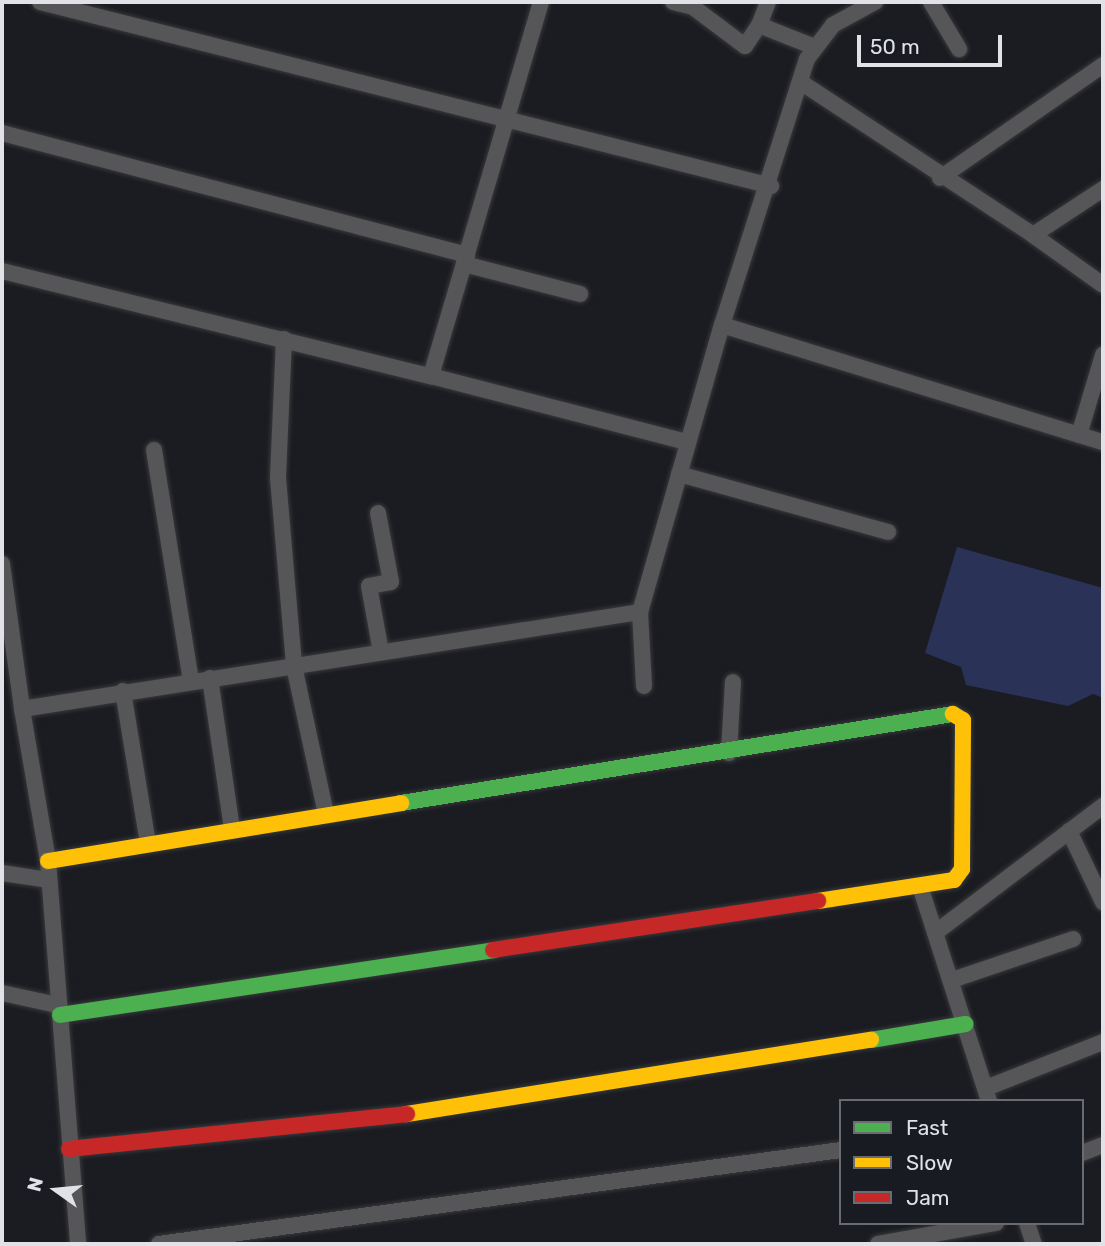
<!DOCTYPE html>
<html>
<head>
<meta charset="utf-8">
<style>
	body { margin:0 }
	#map { position:relative; width:1105px; height:1246px; overflow:hidden; background:#1b1c21; font-family:Rubik,sans-serif }
	div>[style] { position:absolute }
	.green>* { inset:0; background:#2a3357 }
	.roads { filter:drop-shadow(0 0 2px #37393c) drop-shadow(0 0 2px #37393c) }
	.street>* { height:16px; margin:-8px; padding:0 8px; transform-origin:8px; border-radius:8px; background:#565658 }
	.fast>* { height:16px; margin:-8px; padding:0 8px; transform-origin:8px; border-radius:8px; background:#4caf50 }
	.slow>* { height:16px; margin:-8px; padding:0 8px; transform-origin:8px; border-radius:8px; background:#ffc107 }
	.jam>* { height:16px; margin:-8px; padding:0 8px; transform-origin:8px; border-radius:8px; background:#c62828 }
	span { translate:-50% -50%; white-space:nowrap; text-align:center; line-height:1.15; -webkit-text-stroke:6px #191b23; paint-order:stroke }
	.frame { position:absolute; inset:0; border:4px solid #e0e2e7; pointer-events:none }
	.legend { position:absolute; left:839px; top:1099px; width:245px; height:126px; box-sizing:border-box; background:#191b23; border:2px solid #696b71; margin:0; padding:9px 12px; list-style:none; font-size:21px; color:#e0e2e7 }
	.legend li { display:flex; align-items:center; gap:14px; height:35px }
	.legend b { width:35px; border:2px solid #696b71 }
	.north { position:absolute; left:21px; top:1155px; width:70px; height:70px; -webkit-text-stroke:5px #191b23; paint-order:stroke; rotate:285deg; font-size:19px; font-weight:700; line-height:28px; text-align:center; color:#e0e2e7 }
	.north::after { content:''; display:block; margin:auto; width:24px; height:32px; background:#e0e2e7; clip-path:polygon(50% 0,100% 100%,50% 72%,0 100%) }
	.scale { position:absolute; left:857px; top:35px; width:145px; height:32px; box-sizing:border-box; border:4px solid #e0e2e7; border-top:0; padding-left:9px; font-size:21px; line-height:24px; white-space:nowrap; color:#e0e2e7; -webkit-text-stroke:5px #191b23; paint-order:stroke }
</style>
</head>
<body>
<div id="map">
	<div class="green">
		<i style="clip-path:polygon(957px 547px,1103px 588px,1103px 698px,1093px 694px,1068px 706px,966px 685px,961px 667px,925px 653px)"></i>
	</div>
	<div class="roads">
		<div class="street">
			<i style="left:40px;top:2px;width:754px;rotate:14.13deg"></i>
			<i style="left:541px;top:2px;width:390px;rotate:106.4deg"></i>
			<i style="left:431px;top:376px;width:263px;rotate:14.5deg"></i>
			<i style="left:673px;top:2px;width:21px;rotate:14deg"></i>
			<i style="left:693px;top:7px;width:65px;rotate:36.9deg"></i>
			<i style="left:745px;top:46px;width:25px;rotate:-56deg"></i>
			<i style="left:768px;top:2px;width:25px;rotate:111deg"></i>
			<i style="left:759px;top:25px;width:57px;rotate:21.6deg"></i>
			<i style="left:931px;top:2px;width:55px;rotate:59.2deg"></i>
			<i style="left:802px;top:83px;width:277px;rotate:33.3deg"></i>
			<i style="left:1033px;top:235px;width:84px;rotate:-33.3deg"></i>
			<i style="left:2px;top:133px;width:481px;rotate:14.7deg"></i>
			<i style="left:940px;top:178px;width:198px;rotate:-34.7deg"></i>
			<i style="left:1033px;top:235px;width:86px;rotate:35.5deg"></i>
			<i style="left:464px;top:264px;width:120px;rotate:14.5deg"></i>
			<i style="left:2px;top:271px;width:442px;rotate:13.8deg"></i>
			<i style="left:722px;top:325px;width:399px;rotate:17.1deg"></i>
			<i style="left:284px;top:339px;width:139px;rotate:92.5deg"></i>
			<i style="left:278px;top:478px;width:189px;rotate:85.1deg"></i>
			<i style="left:294px;top:666px;width:151px;rotate:77.8deg"></i>
			<i style="left:1079px;top:435px;width:84px;rotate:-73.3deg"></i>
			<i style="left:154px;top:450px;width:233px;rotate:80.9deg"></i>
			<i style="left:679px;top:474px;width:217px;rotate:15.5deg"></i>
			<i style="left:378px;top:513px;width:70px;rotate:79.3deg"></i>
			<i style="left:391px;top:582px;width:22px;rotate:170deg"></i>
			<i style="left:369px;top:586px;width:67px;rotate:79.7deg"></i>
			<i style="left:2px;top:564px;width:146px;rotate:82.1deg"></i>
			<i style="left:22px;top:709px;width:626px;rotate:-8.92deg"></i>
			<i style="left:210px;top:678px;width:153px;rotate:81.7deg"></i>
			<i style="left:644px;top:686px;width:74px;rotate:-93.1deg"></i>
			<i style="left:640px;top:612px;width:298px;rotate:-74.1deg"></i>
			<i style="left:722px;top:325px;width:279px;rotate:-72.3deg"></i>
			<i style="left:807px;top:59px;width:43px;rotate:-52.6deg"></i>
			<i style="left:833px;top:25px;width:48px;rotate:-28.7deg"></i>
			<i style="left:123px;top:691px;width:154px;rotate:80.7deg"></i>
			<i style="left:22px;top:709px;width:154px;rotate:80.3deg"></i>
			<i style="left:48px;top:861px;width:384px;rotate:85.5deg"></i>
			<i style="left:729px;top:753px;width:71px;rotate:-86.8deg"></i>
			<i style="left:1069px;top:831px;width:79px;rotate:64.4deg"></i>
			<i style="left:2px;top:873px;width:48px;rotate:8.5deg"></i>
			<i style="left:920px;top:886px;width:226px;rotate:72.2deg"></i>
			<i style="left:935px;top:933px;width:211px;rotate:-37.1deg"></i>
			<i style="left:952px;top:980px;width:128px;rotate:-18.7deg"></i>
			<i style="left:2px;top:993px;width:56px;rotate:12.3deg"></i>
			<i style="left:986px;top:1088px;width:126px;rotate:-21.5deg"></i>
			<i style="left:1082px;top:1153px;width:22px;rotate:-21deg"></i>
			<i style="left:1027px;top:1223px;width:22px;rotate:72deg"></i>
			<i style="left:159px;top:1244px;width:688px;rotate:-7.85deg"></i>
			<i style="left:878px;top:1244px;width:120px;rotate:-10.1deg"></i>
		</div>
		<div class="fast">
			<i style="left:401px;top:803px;width:559px;rotate:-9.16deg"></i>
			<i style="left:60px;top:1015px;width:438px;rotate:-8.5deg"></i>
			<i style="left:871px;top:1040px;width:96px;rotate:-9.6deg"></i>
		</div>
		<div class="slow">
			<i style="left:48px;top:861px;width:358px;rotate:-9.3deg"></i>
			<i style="left:818px;top:901px;width:138px;rotate:-8.8deg"></i>
			<i style="left:954px;top:880px;width:14px;rotate:-54deg"></i>
			<i style="left:962px;top:869px;width:149px;rotate:-89.6deg"></i>
			<i style="left:963px;top:720px;width:12px;rotate:-149deg"></i>
			<i style="left:407px;top:1114px;width:470px;rotate:-9.1deg"></i>
		</div>
		<div class="jam">
			<i style="left:493px;top:950px;width:329px;rotate:-8.6deg"></i>
			<i style="left:69px;top:1149px;width:340px;rotate:-5.9deg"></i>
		</div>
	</div>
	<div class="frame"></div>
	<ul class="legend">
	<li><b style="height:9px;background:#4caf50"></b>Fast</li>
	<li><b style="height:9px;background:#ffc107"></b>Slow</li>
	<li><b style="height:9px;background:#c62828"></b>Jam</li>
	</ul>
	<div class="north">N</div>
	<div class="scale">50 m</div>
</div>
</body>
</html>
